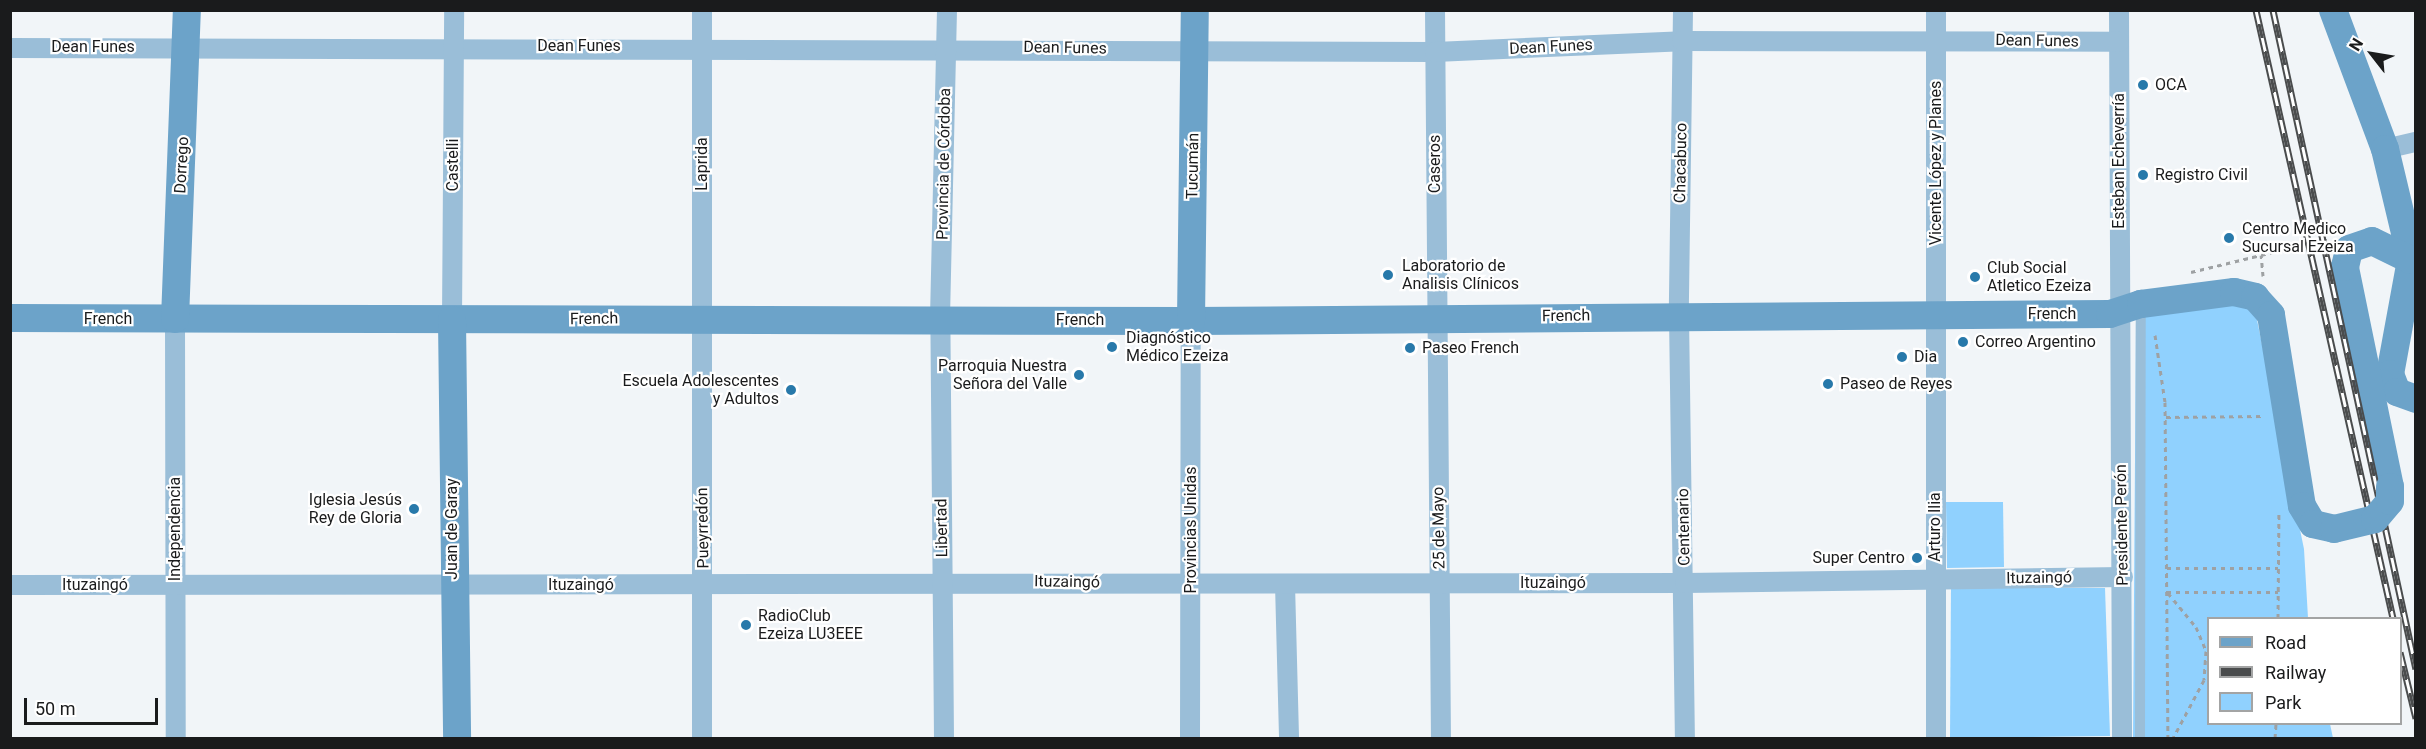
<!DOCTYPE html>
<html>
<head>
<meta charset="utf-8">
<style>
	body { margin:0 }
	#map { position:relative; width:2426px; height:749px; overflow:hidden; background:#f1f5f8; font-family:Roboto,sans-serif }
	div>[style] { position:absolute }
	.green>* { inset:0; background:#90d1fe }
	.path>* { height:3px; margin-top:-1.5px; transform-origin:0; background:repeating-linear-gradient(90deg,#9ea1a3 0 4.5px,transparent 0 9px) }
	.lane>* { height:10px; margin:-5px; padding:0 5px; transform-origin:5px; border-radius:5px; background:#9abed8 }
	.street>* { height:20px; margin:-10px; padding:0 10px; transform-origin:10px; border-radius:10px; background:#9abed8 }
	.secondary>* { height:28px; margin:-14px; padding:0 14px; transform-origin:14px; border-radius:14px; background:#6ca3c9 }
	.rail>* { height:7px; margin-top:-3.5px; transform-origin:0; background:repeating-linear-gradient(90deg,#fff 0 14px,#4a4c4d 0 28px); box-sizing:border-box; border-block:2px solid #4a4c4d }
	.secondary-bridge>* { height:28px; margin:-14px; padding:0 14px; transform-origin:14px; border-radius:14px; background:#6ca3c9 }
	.dots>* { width:16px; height:16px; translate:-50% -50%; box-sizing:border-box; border:3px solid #fff; border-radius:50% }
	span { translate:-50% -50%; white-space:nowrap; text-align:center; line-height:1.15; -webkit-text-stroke:4.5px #fff; paint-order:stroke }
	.street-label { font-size:16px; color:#1a1b1c }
	.poi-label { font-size:16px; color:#1a1b1c }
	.left { translate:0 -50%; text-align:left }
	.right { translate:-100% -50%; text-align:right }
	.frame { position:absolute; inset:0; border:12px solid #1a1b1c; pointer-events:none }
	.legend { position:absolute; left:2207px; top:617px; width:195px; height:108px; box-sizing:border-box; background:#fff; border:2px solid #a3a4a4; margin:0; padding:8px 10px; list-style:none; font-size:18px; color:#1a1b1c }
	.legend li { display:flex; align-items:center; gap:12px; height:30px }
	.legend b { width:30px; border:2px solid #a3a4a4 }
	.north { position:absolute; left:2342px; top:24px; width:60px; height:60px; -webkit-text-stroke:4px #fff; paint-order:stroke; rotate:301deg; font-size:16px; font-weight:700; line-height:24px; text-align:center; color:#1a1b1c }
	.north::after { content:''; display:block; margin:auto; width:21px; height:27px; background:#1a1b1c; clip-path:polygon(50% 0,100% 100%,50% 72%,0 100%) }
	.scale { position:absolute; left:24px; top:698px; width:134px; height:27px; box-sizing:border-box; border:3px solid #1a1b1c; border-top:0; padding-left:8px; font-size:18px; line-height:21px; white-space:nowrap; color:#1a1b1c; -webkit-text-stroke:4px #fff; paint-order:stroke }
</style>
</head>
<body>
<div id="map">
	<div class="green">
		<i style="clip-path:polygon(2238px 300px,2256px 315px,2304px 549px,2308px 618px,2208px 618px,2208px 724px,2330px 724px,2333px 738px,2133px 738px,2136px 318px)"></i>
		<i style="clip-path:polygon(1946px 502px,2003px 502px,2004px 567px,1947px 568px)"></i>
		<i style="clip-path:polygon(1951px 588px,2105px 588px,2110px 736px,1950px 738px)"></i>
	</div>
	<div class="path">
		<i style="left:2191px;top:272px;width:72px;rotate:-13.7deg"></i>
		<i style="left:2263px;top:276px;width:21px;rotate:-95deg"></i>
		<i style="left:2261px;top:255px;width:71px;rotate:-14.6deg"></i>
		<i style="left:2155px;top:335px;width:68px;rotate:81.5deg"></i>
		<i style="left:2165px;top:402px;width:336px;rotate:89.5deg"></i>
		<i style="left:2166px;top:417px;width:98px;rotate:-0.6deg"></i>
		<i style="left:2167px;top:568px;width:111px"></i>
		<i style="left:2167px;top:592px;width:111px"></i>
		<i style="left:2168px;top:593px;width:44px;rotate:50.5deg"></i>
		<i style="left:2196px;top:627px;width:26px;rotate:67deg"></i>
		<i style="left:2206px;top:651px;width:29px;rotate:94deg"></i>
		<i style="left:2204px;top:680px;width:66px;rotate:118.1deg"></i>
		<i style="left:2278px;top:618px;width:106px;rotate:-89.5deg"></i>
		<i style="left:2306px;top:737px;width:1px;rotate:90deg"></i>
		<i style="left:2275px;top:738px;width:14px;rotate:-86deg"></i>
	</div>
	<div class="lane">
		<i style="left:2140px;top:738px;width:431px;rotate:-89.9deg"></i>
	</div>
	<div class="street">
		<i style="left:1435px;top:10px;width:728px;rotate:89.53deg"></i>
		<i style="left:1683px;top:10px;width:305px;rotate:90.8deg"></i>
		<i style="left:1679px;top:315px;width:423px;rotate:89.2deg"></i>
		<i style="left:2119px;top:10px;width:728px;rotate:89.76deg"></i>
		<i style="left:10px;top:48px;width:1425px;rotate:0.16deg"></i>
		<i style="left:1435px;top:52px;width:247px;rotate:-2.5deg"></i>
		<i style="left:1682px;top:41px;width:437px;rotate:0.1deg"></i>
		<i style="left:2385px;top:149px;width:32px;rotate:-13deg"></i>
		<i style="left:175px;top:319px;width:419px;rotate:89.9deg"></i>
		<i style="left:452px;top:320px;width:310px;rotate:-89.6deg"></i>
		<i style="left:1285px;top:584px;width:154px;rotate:88.5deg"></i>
		<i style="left:10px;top:585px;width:1675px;rotate:-0.07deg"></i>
		<i style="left:1685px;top:583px;width:438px;rotate:-0.8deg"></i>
		<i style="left:702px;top:738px;width:728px;rotate:-90deg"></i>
		<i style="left:944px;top:738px;width:420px;rotate:-90.5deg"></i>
		<i style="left:940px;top:318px;width:308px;rotate:-88.7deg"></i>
		<i style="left:1190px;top:738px;width:417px;rotate:-89.9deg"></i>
		<i style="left:1936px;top:738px;width:728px;rotate:-90deg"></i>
	</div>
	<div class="secondary">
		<i style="left:2333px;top:10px;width:148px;rotate:69.5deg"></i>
		<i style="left:2385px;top:149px;width:134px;rotate:76.6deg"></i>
		<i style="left:2411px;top:260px;width:116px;rotate:100.4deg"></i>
		<i style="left:2390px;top:374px;width:19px;rotate:69deg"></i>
		<i style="left:2397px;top:392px;width:20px;rotate:20deg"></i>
		<i style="left:10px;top:318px;width:1181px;rotate:0.15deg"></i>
		<i style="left:1191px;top:321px;width:919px;rotate:-0.44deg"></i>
		<i style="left:2110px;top:314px;width:33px;rotate:-18deg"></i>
		<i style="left:2141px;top:304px;width:94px;rotate:-7.4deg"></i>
		<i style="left:2234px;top:292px;width:22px;rotate:13deg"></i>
		<i style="left:2255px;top:297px;width:24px;rotate:48deg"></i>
		<i style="left:2271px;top:315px;width:193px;rotate:80.8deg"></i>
		<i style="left:175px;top:319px;width:309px;rotate:-87.8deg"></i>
		<i style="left:452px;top:320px;width:418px;rotate:89.3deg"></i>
		<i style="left:1191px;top:321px;width:311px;rotate:-89.3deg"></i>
		<i style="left:2390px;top:487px;width:225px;rotate:-101.6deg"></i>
		<i style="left:2345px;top:267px;width:18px;rotate:-77deg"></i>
		<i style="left:2349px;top:249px;width:24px;rotate:-19deg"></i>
		<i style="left:2372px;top:241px;width:43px;rotate:26deg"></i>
	</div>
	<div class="rail">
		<i style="left:2256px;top:10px;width:623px;rotate:77.3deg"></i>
		<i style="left:2273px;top:10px;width:674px;rotate:77.76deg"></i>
		<i style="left:2400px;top:652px;width:68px;rotate:76.4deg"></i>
	</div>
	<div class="secondary-bridge">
		<i style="left:2302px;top:506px;width:21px;rotate:59deg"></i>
		<i style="left:2313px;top:524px;width:22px;rotate:13deg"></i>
		<i style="left:2334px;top:529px;width:42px;rotate:-13.7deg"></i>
		<i style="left:2375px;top:519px;width:23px;rotate:-50deg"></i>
		<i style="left:2390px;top:501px;width:14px;rotate:-90deg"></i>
	</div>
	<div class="dots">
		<i style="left:2143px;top:85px;background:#2879aa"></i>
		<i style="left:2143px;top:175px;background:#2879aa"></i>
		<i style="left:2229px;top:238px;background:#2879aa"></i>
		<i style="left:1388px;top:275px;background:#2879aa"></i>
		<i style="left:1975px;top:277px;background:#2879aa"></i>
		<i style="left:1963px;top:342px;background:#2879aa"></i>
		<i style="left:1112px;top:347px;background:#2879aa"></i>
		<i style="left:1410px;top:348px;background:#2879aa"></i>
		<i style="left:1902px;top:357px;background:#2879aa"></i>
		<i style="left:1079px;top:375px;background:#2879aa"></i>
		<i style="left:1828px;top:384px;background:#2879aa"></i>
		<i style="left:791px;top:390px;background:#2879aa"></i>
		<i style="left:414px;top:509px;background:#2879aa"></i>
		<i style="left:1917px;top:558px;background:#2879aa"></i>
		<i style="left:746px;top:625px;background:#2879aa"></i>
	</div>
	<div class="street-label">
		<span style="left:2037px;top:41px;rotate:1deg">Dean Funes</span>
		<span style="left:579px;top:46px">Dean Funes</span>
		<span style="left:93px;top:47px">Dean Funes</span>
		<span style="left:1551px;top:47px;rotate:-3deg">Dean Funes</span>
		<span style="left:1065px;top:48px;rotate:1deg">Dean Funes</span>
		<span style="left:2119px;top:161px;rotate:-90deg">Esteban Echeverría</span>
		<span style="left:1681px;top:163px;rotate:-89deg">Chacabuco</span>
		<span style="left:1936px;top:163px;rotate:-90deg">Vicente López y Planes</span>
		<span style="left:702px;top:164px;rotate:-90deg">Laprida</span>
		<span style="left:944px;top:164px;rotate:-89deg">Provincia de Córdoba</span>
		<span style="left:1435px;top:164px;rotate:-90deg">Caseros</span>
		<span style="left:182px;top:165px;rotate:-87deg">Dorrego</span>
		<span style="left:453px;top:165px;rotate:-90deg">Castelli</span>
		<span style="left:1193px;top:166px;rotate:-89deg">Tucumán</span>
		<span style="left:2052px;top:314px">French</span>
		<span style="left:1566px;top:316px;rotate:-1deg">French</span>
		<span style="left:108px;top:319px">French</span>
		<span style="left:594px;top:319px;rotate:-1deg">French</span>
		<span style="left:1080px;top:320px">French</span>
		<span style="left:2122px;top:525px;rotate:-91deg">Presidente Perón</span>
		<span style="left:1684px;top:527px;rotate:-91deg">Centenario</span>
		<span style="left:1935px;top:527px;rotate:-90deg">Arturo Ilia</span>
		<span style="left:703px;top:528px;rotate:-91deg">Pueyrredón</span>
		<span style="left:942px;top:528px;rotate:-91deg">Libertad</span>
		<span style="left:1439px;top:528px;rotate:-91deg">25 de Mayo</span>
		<span style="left:175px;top:529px;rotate:-90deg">Independencia</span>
		<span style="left:452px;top:529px;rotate:-90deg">Juan de Garay</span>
		<span style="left:1191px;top:530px;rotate:-90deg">Provincias Unidas</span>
		<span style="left:2039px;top:578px;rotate:-1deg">Ituzaingó</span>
		<span style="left:1067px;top:582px;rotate:1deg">Ituzaingó</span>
		<span style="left:1553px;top:583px">Ituzaingó</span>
		<span style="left:95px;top:585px">Ituzaingó</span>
		<span style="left:581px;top:585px">Ituzaingó</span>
	</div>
	<div class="poi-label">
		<span class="left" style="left:2155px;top:85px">OCA</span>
		<span class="left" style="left:2155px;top:175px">Registro Civil</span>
		<span class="left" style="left:2242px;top:238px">Centro Medico<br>Sucursal Ezeiza</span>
		<span class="left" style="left:1402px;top:275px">Laboratorio de<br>Analisis Clínicos</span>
		<span class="left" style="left:1987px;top:277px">Club Social<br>Atletico Ezeiza</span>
		<span class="left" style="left:1126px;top:347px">Diagnóstico<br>Médico Ezeiza</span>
		<span class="left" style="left:1975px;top:342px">Correo Argentino</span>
		<span class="left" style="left:1422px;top:348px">Paseo French</span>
		<span class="left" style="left:1914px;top:357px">Dia</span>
		<span class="right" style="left:1067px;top:375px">Parroquia Nuestra<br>Señora del Valle</span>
		<span class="right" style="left:779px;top:390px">Escuela Adolescentes<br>y Adultos</span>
		<span class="left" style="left:1840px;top:384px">Paseo de Reyes</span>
		<span class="right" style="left:402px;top:509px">Iglesia Jesús<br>Rey de Gloria</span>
		<span class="right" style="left:1905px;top:558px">Super Centro</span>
		<span class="left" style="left:758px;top:625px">RadioClub<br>Ezeiza LU3EEE</span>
	</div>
	<div class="frame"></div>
	<ul class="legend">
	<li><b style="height:8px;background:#6ca3c9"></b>Road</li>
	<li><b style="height:8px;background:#4a4c4d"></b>Railway</li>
	<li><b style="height:16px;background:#90d1fe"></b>Park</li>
	</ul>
	<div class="north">N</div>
	<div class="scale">50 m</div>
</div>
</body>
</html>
